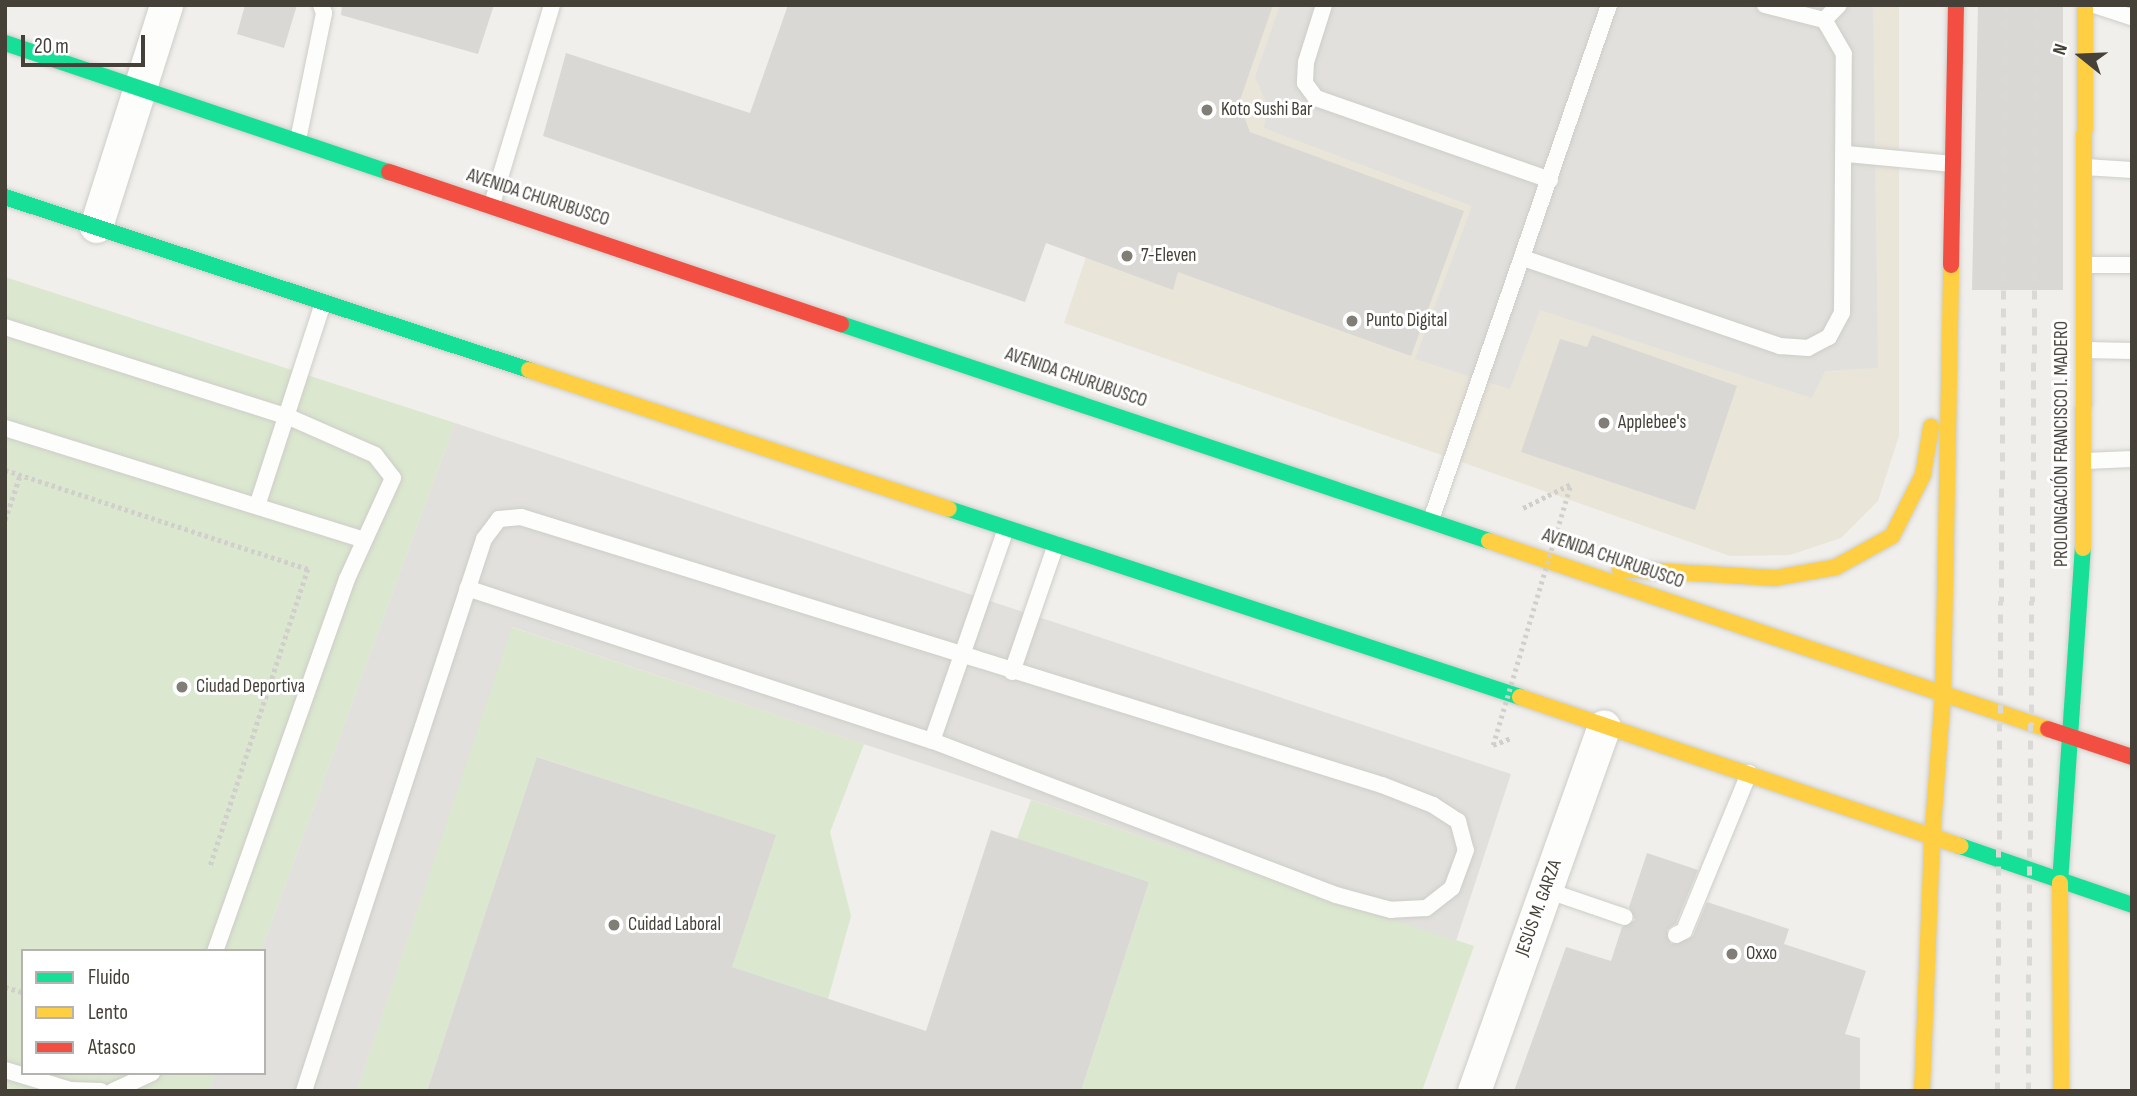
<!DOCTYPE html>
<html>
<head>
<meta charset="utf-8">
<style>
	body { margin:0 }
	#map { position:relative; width:2137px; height:1096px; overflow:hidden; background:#f0efeb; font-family:"Sofia Sans Condensed",sans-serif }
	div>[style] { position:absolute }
	.commercial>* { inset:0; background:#eae5d9 }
	.green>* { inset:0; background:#dbe7ce }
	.parking>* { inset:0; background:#e1e0dc }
	.building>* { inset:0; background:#d9d8d4 }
	.path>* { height:4.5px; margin-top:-2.25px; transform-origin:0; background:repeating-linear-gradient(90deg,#d1cfcc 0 3.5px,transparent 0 7px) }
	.roads { filter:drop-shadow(0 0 2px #cecdc9) drop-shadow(0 0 2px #cecdc9) }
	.lane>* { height:16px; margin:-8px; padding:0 8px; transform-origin:8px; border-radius:8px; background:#fdfdfc }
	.street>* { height:33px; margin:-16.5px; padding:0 16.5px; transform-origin:16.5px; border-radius:16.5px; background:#fdfdfc }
	.fast>* { height:16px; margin:-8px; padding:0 8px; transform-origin:8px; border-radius:8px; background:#16e098 }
	.slow>* { height:16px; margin:-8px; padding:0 8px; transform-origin:8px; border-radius:8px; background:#ffcf43 }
	.jam>* { height:16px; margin:-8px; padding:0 8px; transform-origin:8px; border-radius:8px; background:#f24e42 }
	.rail>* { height:5px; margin-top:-2.5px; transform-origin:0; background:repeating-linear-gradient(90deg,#d9d9d8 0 9px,transparent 0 18px) }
	.path-bridge>* { height:4.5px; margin-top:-2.25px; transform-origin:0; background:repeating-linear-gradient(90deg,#d1cfcc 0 3.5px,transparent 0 7px) }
	.dots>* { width:19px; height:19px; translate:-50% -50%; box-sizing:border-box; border:4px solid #fff; border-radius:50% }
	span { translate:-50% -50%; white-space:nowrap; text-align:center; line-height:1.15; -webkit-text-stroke:6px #fff; paint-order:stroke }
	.poi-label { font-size:19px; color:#454138 }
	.left { translate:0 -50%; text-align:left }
	.street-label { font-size:19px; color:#454138 }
	.frame { position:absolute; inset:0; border:7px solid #454138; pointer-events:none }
	.legend { position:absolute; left:21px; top:949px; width:245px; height:126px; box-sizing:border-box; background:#fff; border:2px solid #b5b3af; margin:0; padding:9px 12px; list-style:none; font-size:21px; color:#454138 }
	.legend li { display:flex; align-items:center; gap:14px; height:35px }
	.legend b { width:35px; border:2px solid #b5b3af }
	.north { position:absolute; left:2046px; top:21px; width:70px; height:70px; -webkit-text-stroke:5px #fff; paint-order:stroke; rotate:288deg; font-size:19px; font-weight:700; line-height:28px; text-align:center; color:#454138 }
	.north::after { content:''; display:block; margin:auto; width:24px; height:32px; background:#454138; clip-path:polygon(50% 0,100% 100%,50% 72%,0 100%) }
	.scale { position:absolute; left:21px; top:35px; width:124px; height:32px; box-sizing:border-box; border:4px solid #454138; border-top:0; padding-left:9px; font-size:21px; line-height:24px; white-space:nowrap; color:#454138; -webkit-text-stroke:5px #fff; paint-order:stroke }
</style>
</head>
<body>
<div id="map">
	<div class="commercial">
		<i style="clip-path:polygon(1170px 5px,1899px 5px,1899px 436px,1878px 501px,1841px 538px,1790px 555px,1730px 556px,1064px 323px)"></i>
	</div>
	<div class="green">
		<i style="clip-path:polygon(5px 277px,455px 423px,261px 951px,23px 951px,23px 1073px,216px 1073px,209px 1091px,5px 1091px)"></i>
		<i style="clip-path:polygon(511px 627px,864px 744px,830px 832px,851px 916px,828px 999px,732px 967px,775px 835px,538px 757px,427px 1091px,357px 1091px)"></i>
		<i style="clip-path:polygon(1031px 800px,1474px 946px,1422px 1091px,1081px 1091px,1149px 882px,1017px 839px)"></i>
	</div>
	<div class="parking">
		<i style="clip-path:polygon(1280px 5px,1873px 5px,1878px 368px,1825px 371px,1812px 398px,1540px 310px,1510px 389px,1415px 359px,1472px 206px,1264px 128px,1267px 104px,1255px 77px)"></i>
		<i style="clip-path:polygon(455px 423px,1511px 774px,1456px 941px,512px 627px,357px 1091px,209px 1091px,216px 1073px,264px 1073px,261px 951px)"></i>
	</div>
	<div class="building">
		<i style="clip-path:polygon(245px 5px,297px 5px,284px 48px,237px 34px)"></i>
		<i style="clip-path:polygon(342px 5px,494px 5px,478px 54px,341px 15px)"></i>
		<i style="clip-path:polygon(788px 5px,1273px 5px,1239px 103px,1250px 132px,1464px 211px,1411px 356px,1178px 272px,1173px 290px,1046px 243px,1025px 302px,543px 136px,566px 53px,750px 113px)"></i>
		<i style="clip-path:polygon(1978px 5px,2063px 5px,2063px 290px,1972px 290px)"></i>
		<i style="clip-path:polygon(1592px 335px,1737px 386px,1695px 510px,1521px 452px,1560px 339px,1587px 347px)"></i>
		<i style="clip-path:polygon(537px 757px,776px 835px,732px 967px,926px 1031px,991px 830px,1149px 882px,1081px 1091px,427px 1091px)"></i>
		<i style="clip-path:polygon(1647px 853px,1698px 870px,1676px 923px,1667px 930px,1671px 944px,1693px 936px,1707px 902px,1789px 929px,1784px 944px,1866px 971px,1845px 1034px,1860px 1038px,1860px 1091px,1514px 1091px,1566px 947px,1611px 961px,1622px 927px,1635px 920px,1629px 907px)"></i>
	</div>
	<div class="path">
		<i style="left:5px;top:470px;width:319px;rotate:18.1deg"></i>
		<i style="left:308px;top:569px;width:314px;rotate:108.2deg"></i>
		<i style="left:1523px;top:508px;width:54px;rotate:-26.6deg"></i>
		<i style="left:5px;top:520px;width:47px;rotate:-71.6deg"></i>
		<i style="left:1493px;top:745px;width:19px;rotate:-21deg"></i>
		<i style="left:5px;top:987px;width:19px;rotate:16deg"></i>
	</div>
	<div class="roads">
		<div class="lane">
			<i style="left:1324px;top:5px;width:60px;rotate:107.5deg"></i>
			<i style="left:1306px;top:62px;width:21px;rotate:93deg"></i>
			<i style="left:1305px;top:83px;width:19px;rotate:54deg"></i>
			<i style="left:1316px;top:98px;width:248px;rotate:19.3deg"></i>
			<i style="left:2094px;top:5px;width:40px;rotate:18deg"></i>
			<i style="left:1824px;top:20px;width:21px;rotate:-45deg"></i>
			<i style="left:298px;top:140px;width:130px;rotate:-78.4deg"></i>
			<i style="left:324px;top:13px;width:9px;rotate:-111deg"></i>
			<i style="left:1847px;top:154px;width:106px;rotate:5.4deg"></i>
			<i style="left:2085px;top:167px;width:47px;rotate:3.7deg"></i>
			<i style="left:492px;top:204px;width:208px;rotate:-73.2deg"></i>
			<i style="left:1523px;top:258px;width:272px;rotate:18.9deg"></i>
			<i style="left:1780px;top:346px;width:28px;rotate:4deg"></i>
			<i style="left:1808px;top:348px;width:24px;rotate:-28deg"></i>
			<i style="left:1829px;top:337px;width:27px;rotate:-62deg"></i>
			<i style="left:1842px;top:313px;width:259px;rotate:-89.6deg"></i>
			<i style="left:1844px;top:54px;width:39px;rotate:-120deg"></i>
			<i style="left:1824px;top:20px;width:61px;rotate:-165.7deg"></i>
			<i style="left:2084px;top:265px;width:48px"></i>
			<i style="left:5px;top:327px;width:298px;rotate:17.6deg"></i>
			<i style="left:289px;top:417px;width:94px;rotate:23.8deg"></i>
			<i style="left:375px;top:455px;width:29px;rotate:52deg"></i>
			<i style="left:393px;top:478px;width:111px;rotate:114.5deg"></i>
			<i style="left:347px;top:579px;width:395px;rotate:109.5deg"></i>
			<i style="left:2085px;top:350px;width:47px;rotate:1.2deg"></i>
			<i style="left:5px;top:428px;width:376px;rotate:17.3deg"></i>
			<i style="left:2085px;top:461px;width:47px;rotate:-2.4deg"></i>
			<i style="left:258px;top:503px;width:210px;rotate:-72deg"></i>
			<i style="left:1431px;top:520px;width:545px;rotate:-70.93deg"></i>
			<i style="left:1012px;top:672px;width:135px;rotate:-71deg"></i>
			<i style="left:932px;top:741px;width:225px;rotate:-70.8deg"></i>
			<i style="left:1546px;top:890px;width:83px;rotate:18.9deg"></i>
			<i style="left:1676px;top:935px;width:9px;rotate:-27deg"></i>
			<i style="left:1684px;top:931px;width:171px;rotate:-67.6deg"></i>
			<i style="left:5px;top:1070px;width:69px;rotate:16.9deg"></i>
			<i style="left:71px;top:1090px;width:30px;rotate:2deg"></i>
			<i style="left:113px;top:1091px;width:43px;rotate:-24.8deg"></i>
			<i style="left:304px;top:1091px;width:581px;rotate:-71.94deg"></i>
			<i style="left:484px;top:539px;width:25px;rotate:-53deg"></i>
			<i style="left:499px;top:519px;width:22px;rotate:-5deg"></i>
			<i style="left:521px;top:517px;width:902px;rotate:17.29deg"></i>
			<i style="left:1382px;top:785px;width:55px;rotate:21.4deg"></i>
			<i style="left:1433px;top:805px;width:30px;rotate:33deg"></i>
			<i style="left:1458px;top:821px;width:30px;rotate:75deg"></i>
			<i style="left:1466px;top:850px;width:40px;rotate:110.2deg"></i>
			<i style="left:1452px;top:888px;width:33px;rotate:142deg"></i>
			<i style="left:1426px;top:908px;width:35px;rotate:177deg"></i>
			<i style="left:1391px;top:910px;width:57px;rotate:-164.7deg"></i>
			<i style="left:1336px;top:895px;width:432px;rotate:-159.1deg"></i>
			<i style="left:932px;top:741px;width:489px;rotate:-161.8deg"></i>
		</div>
		<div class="street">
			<i style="left:96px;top:226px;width:232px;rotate:-72.4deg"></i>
			<i style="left:1474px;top:1091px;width:387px;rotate:-70.4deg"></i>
		</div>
		<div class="fast">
			<i style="left:5px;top:43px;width:405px;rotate:18.6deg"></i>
			<i style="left:5px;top:197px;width:552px;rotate:18.27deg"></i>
			<i style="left:841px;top:324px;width:683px;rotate:18.51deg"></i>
			<i style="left:949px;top:509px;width:601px;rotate:18.22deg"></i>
			<i style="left:1960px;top:846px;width:182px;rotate:18.9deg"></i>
			<i style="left:2060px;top:883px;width:336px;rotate:-86.1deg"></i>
		</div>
		<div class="slow">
			<i style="left:529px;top:370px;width:442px;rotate:18.3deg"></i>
			<i style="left:1489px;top:541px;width:590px;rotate:18.59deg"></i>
			<i style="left:2083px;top:548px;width:543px;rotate:-89.79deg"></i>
			<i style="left:1620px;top:569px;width:155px;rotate:3.3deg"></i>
			<i style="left:1775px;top:578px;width:62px;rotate:-10.2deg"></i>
			<i style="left:1836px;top:567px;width:64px;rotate:-29deg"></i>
			<i style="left:1892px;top:536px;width:68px;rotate:-63.1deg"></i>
			<i style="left:1923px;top:475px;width:49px;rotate:-80.5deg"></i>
			<i style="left:1520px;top:697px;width:465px;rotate:18.7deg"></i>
			<i style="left:1932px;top:840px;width:147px;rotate:-85.7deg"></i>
			<i style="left:1943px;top:693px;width:428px;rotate:-88.9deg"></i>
			<i style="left:2060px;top:883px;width:208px;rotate:89.7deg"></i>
			<i style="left:1922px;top:1091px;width:251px;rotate:-87.7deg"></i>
		</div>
		<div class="jam">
			<i style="left:389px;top:172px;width:477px;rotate:18.6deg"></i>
			<i style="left:1951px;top:265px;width:260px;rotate:-88.9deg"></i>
			<i style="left:2048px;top:729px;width:89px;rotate:18.4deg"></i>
		</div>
	</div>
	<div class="rail">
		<i style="left:1997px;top:1091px;width:1086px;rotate:-89.53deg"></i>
		<i style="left:2028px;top:1091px;width:1086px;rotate:-89.53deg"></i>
	</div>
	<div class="path-bridge">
		<i style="left:1493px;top:745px;width:272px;rotate:-73.4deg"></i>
	</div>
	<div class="dots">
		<i style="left:1207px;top:110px;background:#817e77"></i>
		<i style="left:1127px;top:256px;background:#817e77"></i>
		<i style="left:1352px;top:321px;background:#817e77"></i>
		<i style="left:1604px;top:423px;background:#817e77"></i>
		<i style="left:182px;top:687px;background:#817e77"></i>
		<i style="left:614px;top:925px;background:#817e77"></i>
		<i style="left:1732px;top:954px;background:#817e77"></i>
	</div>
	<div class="poi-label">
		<span class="left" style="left:1221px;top:110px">Koto Sushi Bar</span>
		<span class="left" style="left:1141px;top:256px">7-Eleven</span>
		<span class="left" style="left:1366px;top:321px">Punto Digital</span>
		<span class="left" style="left:1618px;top:423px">Applebee's</span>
		<span class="left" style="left:196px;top:687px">Ciudad Deportiva</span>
		<span class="left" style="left:628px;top:925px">Cuidad Laboral</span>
		<span class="left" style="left:1746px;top:954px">Oxxo</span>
	</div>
	<div class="street-label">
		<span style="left:538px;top:198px;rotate:18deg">AVENIDA CHURUBUSCO</span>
		<span style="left:1076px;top:378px;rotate:19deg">AVENIDA CHURUBUSCO</span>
		<span style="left:2062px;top:444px;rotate:-90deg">PROLONGACIÓN FRANCISCO I. MADERO</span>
		<span style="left:1613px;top:559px;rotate:19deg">AVENIDA CHURUBUSCO</span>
		<span style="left:1539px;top:908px;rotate:-70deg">JESÚS M. GARZA</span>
	</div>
	<div class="frame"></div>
	<ul class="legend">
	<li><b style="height:9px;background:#16e098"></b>Fluido</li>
	<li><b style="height:9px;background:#ffcf43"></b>Lento</li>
	<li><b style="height:9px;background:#f24e42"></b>Atasco</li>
	</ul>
	<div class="north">N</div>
	<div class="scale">20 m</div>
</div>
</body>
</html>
